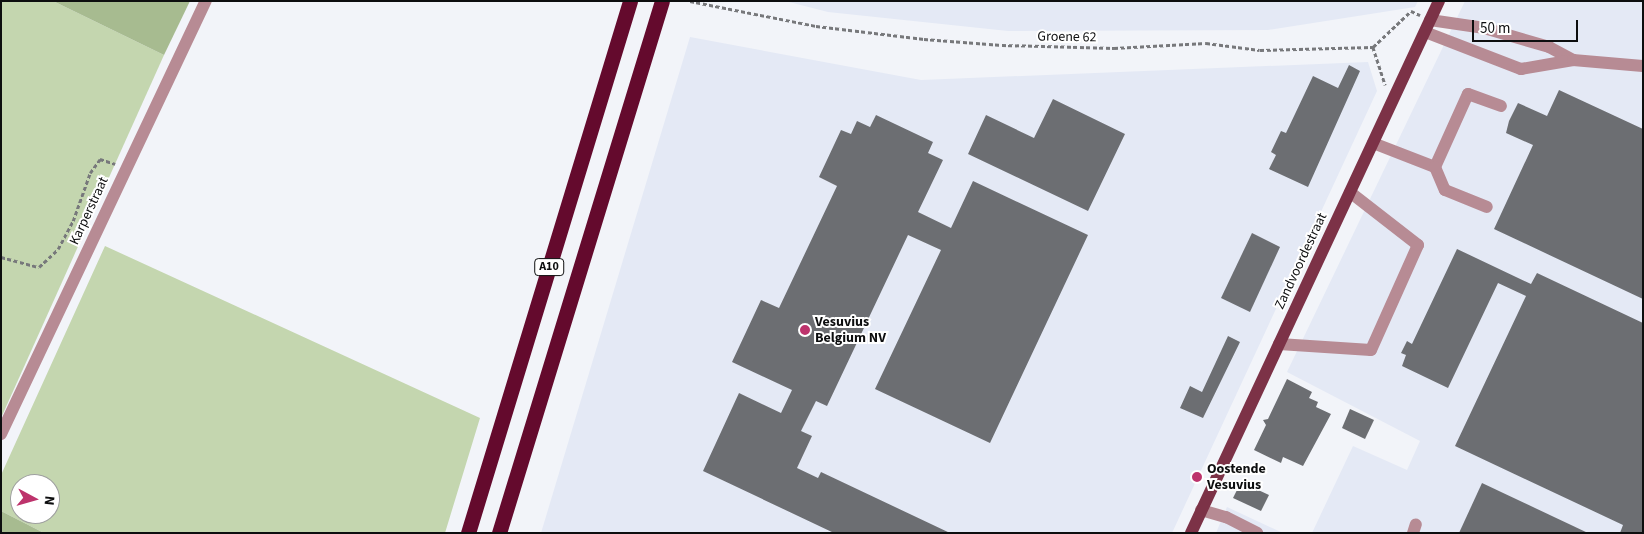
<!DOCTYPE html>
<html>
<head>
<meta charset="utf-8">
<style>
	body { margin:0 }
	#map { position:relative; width:1644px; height:534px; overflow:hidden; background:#f2f4f9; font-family:"Source Sans 3",sans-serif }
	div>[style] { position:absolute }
	.built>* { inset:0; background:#e4e9f5 }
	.green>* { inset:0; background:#c4d6af }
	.forest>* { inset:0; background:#a7bb90 }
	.building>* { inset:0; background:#6c6e72 }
	.path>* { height:2.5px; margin-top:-1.25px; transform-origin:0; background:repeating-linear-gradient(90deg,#77787b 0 4px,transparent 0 6.5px) }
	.minor>* { height:12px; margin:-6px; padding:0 6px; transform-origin:6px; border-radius:6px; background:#b78b94 }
	.major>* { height:12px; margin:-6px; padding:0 6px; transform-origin:6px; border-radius:6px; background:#7c3247 }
	.highway>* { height:15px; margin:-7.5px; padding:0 7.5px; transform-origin:7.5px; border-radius:7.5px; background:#640a2d }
	.dots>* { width:14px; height:14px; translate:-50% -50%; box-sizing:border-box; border:2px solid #fff; border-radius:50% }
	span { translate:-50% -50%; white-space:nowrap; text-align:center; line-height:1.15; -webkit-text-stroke:4px #fff; paint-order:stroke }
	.shield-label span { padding:1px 4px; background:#fff; border:1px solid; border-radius:4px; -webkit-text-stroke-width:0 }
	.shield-label { font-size:12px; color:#0d0e0f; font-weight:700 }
	.street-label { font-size:14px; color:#0d0e0f }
	.poi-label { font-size:14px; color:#0d0e0f; font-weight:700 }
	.left { translate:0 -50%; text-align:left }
	.frame { position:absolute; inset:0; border:2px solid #0d0e0f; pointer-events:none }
	.north { position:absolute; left:10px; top:474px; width:50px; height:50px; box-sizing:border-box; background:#fff; border:1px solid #9e9f9f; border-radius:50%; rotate:96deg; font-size:14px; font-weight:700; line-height:20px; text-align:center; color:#0d0e0f }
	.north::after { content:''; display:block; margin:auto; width:18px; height:22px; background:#bd336c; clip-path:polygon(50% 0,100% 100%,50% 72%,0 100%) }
	.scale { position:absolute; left:1472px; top:20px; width:106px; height:22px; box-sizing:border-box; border:2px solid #0d0e0f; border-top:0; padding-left:6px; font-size:15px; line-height:18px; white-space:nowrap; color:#0d0e0f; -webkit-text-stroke:4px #fff; paint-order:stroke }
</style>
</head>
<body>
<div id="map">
	<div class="built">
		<i style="clip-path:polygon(785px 1px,1418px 1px,1415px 7px,1268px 30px,1008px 31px,828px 12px)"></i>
		<i style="clip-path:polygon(1465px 1px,1643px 1px,1643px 533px,1312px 533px,1353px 446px,1407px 470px,1420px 441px,1287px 372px)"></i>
		<i style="clip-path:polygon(690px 37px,921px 80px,1368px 62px,1377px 91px,1172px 533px,541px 533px)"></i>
		<i style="clip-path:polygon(1227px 507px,1283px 533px,1216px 533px)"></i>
	</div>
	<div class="green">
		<i style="clip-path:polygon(1px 1px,53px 1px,164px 55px,1px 418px)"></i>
		<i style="clip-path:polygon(evenodd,105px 246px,480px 418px,445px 533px,44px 533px,1px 511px,1px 475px,105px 246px,20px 484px,50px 484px,50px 514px,20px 514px,20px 484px)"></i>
	</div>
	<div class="forest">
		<i style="clip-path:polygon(53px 1px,190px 1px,164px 55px)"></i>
		<i style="clip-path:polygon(1px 511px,44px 533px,1px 533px)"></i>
	</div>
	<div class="building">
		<i style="clip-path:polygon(1349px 65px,1360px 71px,1308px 187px,1269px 169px,1276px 155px,1271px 152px,1281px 131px,1286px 133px,1313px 76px,1338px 88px)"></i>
		<i style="clip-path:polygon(1559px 90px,1643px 129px,1643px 299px,1494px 229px,1533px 145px,1506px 133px,1509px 121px,1518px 103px,1547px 116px)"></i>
		<i style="clip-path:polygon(1053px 99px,1125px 134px,1088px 211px,968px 154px,986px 115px,1034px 138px)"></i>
		<i style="clip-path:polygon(876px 115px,933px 142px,928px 153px,943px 160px,918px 212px,951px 228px,973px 181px,1088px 235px,990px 443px,875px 389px,941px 250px,908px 235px,827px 406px,816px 401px,801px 431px,812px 436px,797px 468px,818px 478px,821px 472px,950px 533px,834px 533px,703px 471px,739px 393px,781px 413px,792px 390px,732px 362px,761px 300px,779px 308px,837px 186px,819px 177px,841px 130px,851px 134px,857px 121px,870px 127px)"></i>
		<i style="clip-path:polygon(1252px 233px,1280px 247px,1250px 312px,1221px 298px)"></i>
		<i style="clip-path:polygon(1457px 249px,1531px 284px,1537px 273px,1643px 323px,1643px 533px,1620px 533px,1623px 525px,1455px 446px,1526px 296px,1498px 283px,1448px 388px,1402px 366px,1406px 355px,1401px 353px,1407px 341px,1412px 344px)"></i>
		<i style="clip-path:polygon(1228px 336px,1240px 342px,1203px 418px,1180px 408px,1190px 386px,1202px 392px)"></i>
		<i style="clip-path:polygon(1287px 379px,1312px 392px,1309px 398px,1318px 402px,1316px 407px,1331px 414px,1303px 466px,1283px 457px,1281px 463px,1254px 450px,1266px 425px,1263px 420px,1268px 419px)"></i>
		<i style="clip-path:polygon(1350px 409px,1374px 420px,1365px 439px,1342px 428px)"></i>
		<i style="clip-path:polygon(1241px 482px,1269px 495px,1261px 511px,1233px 498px)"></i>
		<i style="clip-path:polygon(1482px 483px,1588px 533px,1459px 533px)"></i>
	</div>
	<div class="path">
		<i style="left:690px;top:1px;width:128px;rotate:11.2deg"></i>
		<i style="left:816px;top:26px;width:109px;rotate:6.9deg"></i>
		<i style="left:924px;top:39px;width:78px;rotate:4.4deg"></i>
		<i style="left:1002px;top:45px;width:112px;rotate:1.5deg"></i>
		<i style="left:1114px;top:48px;width:92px;rotate:-3.1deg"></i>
		<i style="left:1206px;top:43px;width:54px;rotate:7.4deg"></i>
		<i style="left:1260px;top:50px;width:113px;rotate:-1.5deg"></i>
		<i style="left:1373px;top:47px;width:52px;rotate:-43.5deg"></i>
		<i style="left:1411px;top:11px;width:10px;rotate:24deg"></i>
		<i style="left:1373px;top:47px;width:40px;rotate:72deg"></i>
		<i style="left:1px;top:257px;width:39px;rotate:15deg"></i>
		<i style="left:39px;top:267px;width:26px;rotate:-43deg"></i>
		<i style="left:58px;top:249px;width:32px;rotate:-62deg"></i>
		<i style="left:73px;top:221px;width:51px;rotate:-70.5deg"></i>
		<i style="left:90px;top:173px;width:17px;rotate:-54deg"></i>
		<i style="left:100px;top:159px;width:16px;rotate:18deg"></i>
	</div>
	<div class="minor">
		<i style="left:1430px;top:20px;width:55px;rotate:8.4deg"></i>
		<i style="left:1484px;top:28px;width:68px;rotate:16.3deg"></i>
		<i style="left:1549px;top:47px;width:27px;rotate:28deg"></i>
		<i style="left:1425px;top:32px;width:103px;rotate:21.1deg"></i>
		<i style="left:1521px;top:69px;width:53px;rotate:-9.8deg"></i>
		<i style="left:1573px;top:60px;width:70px;rotate:4.9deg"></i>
		<i style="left:1373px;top:143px;width:66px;rotate:21.2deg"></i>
		<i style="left:1435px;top:167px;width:80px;rotate:-65.7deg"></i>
		<i style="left:1468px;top:94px;width:35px;rotate:20deg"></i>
		<i style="left:1435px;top:167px;width:25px;rotate:67deg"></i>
		<i style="left:1445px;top:190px;width:45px;rotate:22deg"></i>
		<i style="left:1279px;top:344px;width:92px;rotate:3.7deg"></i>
		<i style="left:1371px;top:350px;width:115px;rotate:-65.9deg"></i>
		<i style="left:1418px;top:245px;width:86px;rotate:-142.1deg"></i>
		<i style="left:1px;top:434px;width:479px;rotate:-64.7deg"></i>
		<i style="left:1201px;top:510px;width:26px;rotate:16deg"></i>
		<i style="left:1226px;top:517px;width:35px;rotate:27deg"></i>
		<i style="left:1413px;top:533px;width:9px;rotate:-72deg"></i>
	</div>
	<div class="major">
		<i style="left:1191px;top:533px;width:587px;rotate:-65.01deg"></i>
	</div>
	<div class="highway">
		<i style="left:468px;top:533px;width:556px;rotate:-73.06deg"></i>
		<i style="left:499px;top:533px;width:556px;rotate:-72.97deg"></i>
	</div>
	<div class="dots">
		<i style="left:805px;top:330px;background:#bd336c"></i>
		<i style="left:1197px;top:477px;background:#bd336c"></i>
	</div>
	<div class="shield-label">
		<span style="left:549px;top:267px">A10</span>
	</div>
	<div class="street-label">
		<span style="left:1067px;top:37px;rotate:1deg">Groene 62</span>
		<span style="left:89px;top:211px;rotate:-65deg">Karperstraat</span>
		<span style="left:1301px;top:261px;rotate:-65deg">Zandvoordestraat</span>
	</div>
	<div class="poi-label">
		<span class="left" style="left:815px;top:330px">Vesuvius<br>Belgium NV</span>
		<span class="left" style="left:1207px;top:477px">Oostende<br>Vesuvius</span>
	</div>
	<div class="frame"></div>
	<div class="north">N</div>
	<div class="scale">50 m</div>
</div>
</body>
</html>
